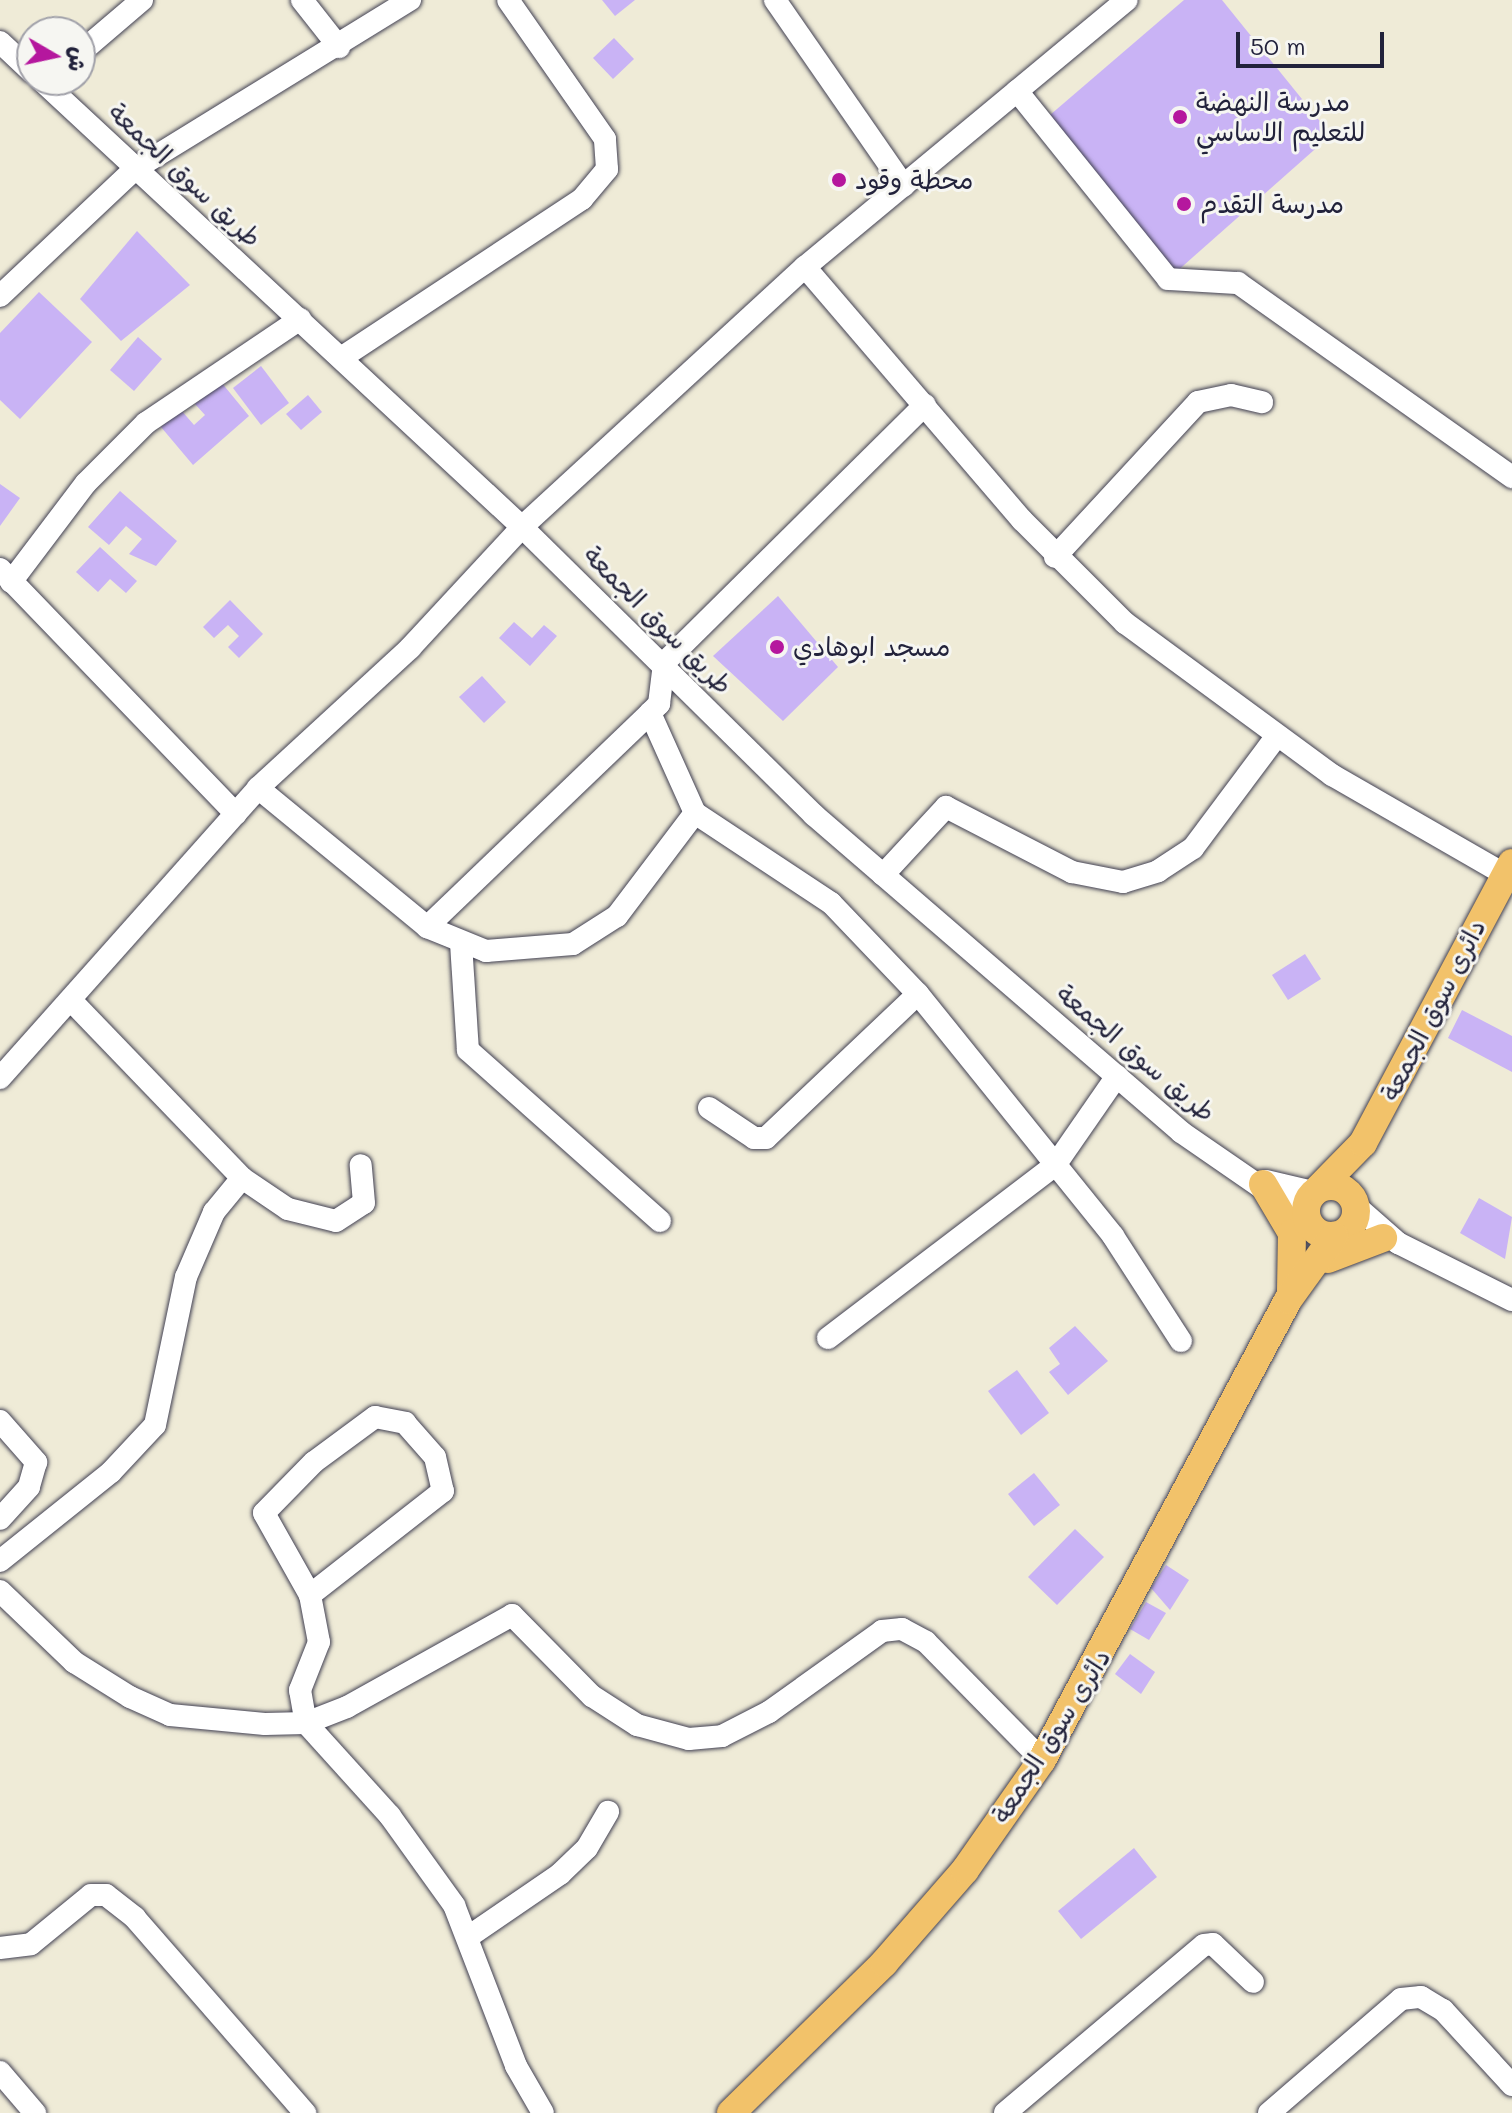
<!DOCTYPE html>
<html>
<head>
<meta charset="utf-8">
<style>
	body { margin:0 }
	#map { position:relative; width:1512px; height:2113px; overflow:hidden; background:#efebd7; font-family:Mali,"Playpen Sans Arabic",sans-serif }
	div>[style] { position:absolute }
	.building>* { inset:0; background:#c9b3f5 }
	.roads { filter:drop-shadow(0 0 2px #414052) drop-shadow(0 0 2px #414052) }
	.minor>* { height:22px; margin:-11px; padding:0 11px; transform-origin:11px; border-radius:11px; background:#fff }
	.major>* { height:28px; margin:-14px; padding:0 14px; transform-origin:14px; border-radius:14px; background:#f2c26a }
	.major>.ring { margin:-14px; padding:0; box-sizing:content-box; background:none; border:28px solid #f2c26a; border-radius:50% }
	.dots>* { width:22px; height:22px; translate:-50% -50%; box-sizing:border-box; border:4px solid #f6f6f2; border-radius:50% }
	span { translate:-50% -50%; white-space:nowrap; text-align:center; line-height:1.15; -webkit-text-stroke:6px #f6f6f2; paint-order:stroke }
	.poi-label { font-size:26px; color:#22223b }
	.left { translate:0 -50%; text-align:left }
	.street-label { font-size:26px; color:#22223b }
	.north { position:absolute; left:16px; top:16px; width:80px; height:80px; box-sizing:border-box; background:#f6f6f2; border:2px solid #a1a1a9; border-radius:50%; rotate:99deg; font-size:22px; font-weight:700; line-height:32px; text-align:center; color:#22223b }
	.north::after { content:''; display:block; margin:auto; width:28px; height:36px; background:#b5179e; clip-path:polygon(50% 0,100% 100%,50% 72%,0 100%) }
	.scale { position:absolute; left:1236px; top:32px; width:148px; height:36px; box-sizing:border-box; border:4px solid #22223b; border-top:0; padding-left:10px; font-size:24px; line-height:28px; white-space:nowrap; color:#22223b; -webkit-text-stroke:6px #f6f6f2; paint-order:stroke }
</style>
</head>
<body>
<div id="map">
	<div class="building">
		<i style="clip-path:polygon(602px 0,635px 0,615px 16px)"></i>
		<i style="clip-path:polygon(1184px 0,1222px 0,1331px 135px,1175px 273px,1043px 121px)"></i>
		<i style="clip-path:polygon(614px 38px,634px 59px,613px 79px,593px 58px)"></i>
		<i style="clip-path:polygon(137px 231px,190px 285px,121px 341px,80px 299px)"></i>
		<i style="clip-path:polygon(39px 292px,92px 342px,20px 419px,0 400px,0 333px)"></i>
		<i style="clip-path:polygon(138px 337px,162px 359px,134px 391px,110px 370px)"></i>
		<i style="clip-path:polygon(261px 366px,289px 403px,261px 425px,233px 388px)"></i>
		<i style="clip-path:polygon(221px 382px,249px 416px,193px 465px,161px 427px,181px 410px,194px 425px,205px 415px,195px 404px)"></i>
		<i style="clip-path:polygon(308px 395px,322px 412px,301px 430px,286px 414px)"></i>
		<i style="clip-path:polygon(0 484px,20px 498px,0 526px)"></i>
		<i style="clip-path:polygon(120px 491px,177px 541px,156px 566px,129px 554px,142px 539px,126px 526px,109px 545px,88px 527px)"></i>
		<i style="clip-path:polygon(100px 547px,137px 581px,126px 593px,110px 579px,98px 592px,76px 572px)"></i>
		<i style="clip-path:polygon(778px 596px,838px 667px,783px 721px,713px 656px)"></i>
		<i style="clip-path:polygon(230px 600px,263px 634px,239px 658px,228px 647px,239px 636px,228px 625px,214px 638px,203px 627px)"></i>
		<i style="clip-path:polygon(514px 622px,532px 638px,544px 625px,557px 636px,530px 666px,499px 638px)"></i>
		<i style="clip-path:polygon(482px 676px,506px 702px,484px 723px,459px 697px)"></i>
		<i style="clip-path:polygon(1305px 954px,1321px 979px,1288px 1000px,1272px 975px)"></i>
		<i style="clip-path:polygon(1462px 1010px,1512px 1036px,1512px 1072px,1448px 1038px)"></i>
		<i style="clip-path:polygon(1479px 1198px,1512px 1217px,1505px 1259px,1460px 1233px)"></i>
		<i style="clip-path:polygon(1075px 1326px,1108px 1361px,1068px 1395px,1049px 1372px,1060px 1364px,1049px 1348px)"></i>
		<i style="clip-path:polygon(1017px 1370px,1049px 1413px,1021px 1435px,988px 1391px)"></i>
		<i style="clip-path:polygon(1034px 1473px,1060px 1505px,1034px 1526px,1008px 1494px)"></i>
		<i style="clip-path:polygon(1075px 1529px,1104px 1557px,1057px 1605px,1028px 1577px)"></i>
		<i style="clip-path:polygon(1166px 1565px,1189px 1580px,1170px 1610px,1151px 1588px)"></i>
		<i style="clip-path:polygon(1146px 1602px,1166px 1613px,1149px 1640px,1130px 1629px)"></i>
		<i style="clip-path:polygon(1130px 1654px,1155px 1672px,1141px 1694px,1115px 1674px)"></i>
		<i style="clip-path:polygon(1134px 1848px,1157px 1877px,1081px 1939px,1058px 1911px)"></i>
	</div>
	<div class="roads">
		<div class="minor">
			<i style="left:302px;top:0;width:60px;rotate:51.8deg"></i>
			<i style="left:775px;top:0;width:226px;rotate:55.3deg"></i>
			<i style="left:0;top:42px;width:44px;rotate:43.2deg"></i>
			<i style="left:88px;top:46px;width:71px;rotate:-40.4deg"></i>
			<i style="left:41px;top:80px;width:657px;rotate:42.9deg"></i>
			<i style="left:522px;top:527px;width:410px;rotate:44.6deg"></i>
			<i style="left:814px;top:815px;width:485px;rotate:40.8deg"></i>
			<i style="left:1181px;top:1132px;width:153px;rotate:34.6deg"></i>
			<i style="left:1017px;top:91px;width:241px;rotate:51.2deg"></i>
			<i style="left:1168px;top:279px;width:70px;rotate:3.3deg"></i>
			<i style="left:1238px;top:283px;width:336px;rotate:35.3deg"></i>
			<i style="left:805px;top:267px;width:333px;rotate:49.4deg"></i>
			<i style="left:1022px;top:520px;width:146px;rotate:45deg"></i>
			<i style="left:1125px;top:623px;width:257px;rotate:36.3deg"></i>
			<i style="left:1332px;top:775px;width:198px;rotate:29.9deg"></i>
			<i style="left:0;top:296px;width:185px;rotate:-43.3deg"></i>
			<i style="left:135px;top:169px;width:323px;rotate:-31.6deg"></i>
			<i style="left:341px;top:358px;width:289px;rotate:-33.4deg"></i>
			<i style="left:582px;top:199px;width:39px;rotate:-50deg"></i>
			<i style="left:607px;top:169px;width:30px;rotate:-94deg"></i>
			<i style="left:605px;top:139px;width:169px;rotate:-124.9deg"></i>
			<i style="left:1055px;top:557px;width:211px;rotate:-47.3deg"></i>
			<i style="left:1198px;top:402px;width:34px;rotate:-12deg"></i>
			<i style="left:1231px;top:395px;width:32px;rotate:13deg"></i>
			<i style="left:0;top:569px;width:340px;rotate:46.1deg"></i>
			<i style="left:11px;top:582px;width:124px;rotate:-52.9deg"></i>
			<i style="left:86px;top:483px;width:85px;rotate:-45deg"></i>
			<i style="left:146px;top:423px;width:186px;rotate:-34deg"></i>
			<i style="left:258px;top:788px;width:219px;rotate:39.4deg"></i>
			<i style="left:427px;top:927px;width:64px;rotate:22.1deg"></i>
			<i style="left:486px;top:951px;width:87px;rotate:-4.6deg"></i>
			<i style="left:573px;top:944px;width:52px;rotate:-32.5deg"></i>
			<i style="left:617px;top:916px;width:129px;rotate:-52.9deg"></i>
			<i style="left:695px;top:813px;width:163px;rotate:33.5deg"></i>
			<i style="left:831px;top:903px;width:126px;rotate:46.3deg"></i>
			<i style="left:918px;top:994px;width:311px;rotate:51.1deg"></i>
			<i style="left:1113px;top:1236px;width:125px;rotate:57.1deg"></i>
			<i style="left:695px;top:813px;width:110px;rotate:-114.2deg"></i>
			<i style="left:650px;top:713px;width:13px;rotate:-45deg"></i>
			<i style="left:659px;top:704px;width:41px;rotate:-83deg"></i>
			<i style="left:664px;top:663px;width:367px;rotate:-44.7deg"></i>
			<i style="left:883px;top:875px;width:93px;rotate:-47.2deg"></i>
			<i style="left:946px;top:807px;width:142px;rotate:27.3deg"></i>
			<i style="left:1072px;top:872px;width:52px;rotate:11.1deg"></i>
			<i style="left:1123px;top:882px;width:37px;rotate:-17deg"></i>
			<i style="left:1158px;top:871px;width:42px;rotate:-33.3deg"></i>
			<i style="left:1193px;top:848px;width:139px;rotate:-53.2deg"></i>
			<i style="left:427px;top:927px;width:309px;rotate:-43.8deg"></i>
			<i style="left:461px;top:943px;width:107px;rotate:86.3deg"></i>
			<i style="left:468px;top:1050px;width:257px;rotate:41.7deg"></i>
			<i style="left:0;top:1078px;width:388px;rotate:-48.3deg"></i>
			<i style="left:258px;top:788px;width:207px;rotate:-42.6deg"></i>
			<i style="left:410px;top:648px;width:165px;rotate:-47.2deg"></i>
			<i style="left:522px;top:527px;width:384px;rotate:-42.6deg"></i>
			<i style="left:805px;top:267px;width:418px;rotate:-39.7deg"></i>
			<i style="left:709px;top:1108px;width:54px;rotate:33.7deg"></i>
			<i style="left:754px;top:1138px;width:12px"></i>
			<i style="left:766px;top:1138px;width:209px;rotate:-43.5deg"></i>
			<i style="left:242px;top:1178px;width:55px;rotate:34deg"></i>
			<i style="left:288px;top:1209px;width:49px;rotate:14deg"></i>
			<i style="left:336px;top:1221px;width:33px;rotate:-33deg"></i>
			<i style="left:364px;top:1203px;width:38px;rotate:-95deg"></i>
			<i style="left:1266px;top:1181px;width:48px;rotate:13.2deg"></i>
			<i style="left:1357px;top:1207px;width:55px;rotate:41.3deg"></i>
			<i style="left:1398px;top:1243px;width:127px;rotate:26.6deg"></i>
			<i style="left:828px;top:1338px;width:287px;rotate:-37.3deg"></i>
			<i style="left:1056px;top:1164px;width:107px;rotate:-55.3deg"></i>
			<i style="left:375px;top:1417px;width:31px;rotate:11deg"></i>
			<i style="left:405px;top:1423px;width:45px;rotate:48.6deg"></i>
			<i style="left:435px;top:1457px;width:35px;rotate:77deg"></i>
			<i style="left:443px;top:1491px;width:169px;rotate:142deg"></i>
			<i style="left:310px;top:1595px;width:94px;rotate:-119.3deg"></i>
			<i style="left:264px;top:1513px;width:71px;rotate:-45.6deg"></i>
			<i style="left:314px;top:1462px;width:76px;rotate:-36.4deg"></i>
			<i style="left:0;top:1421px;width:55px;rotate:48.7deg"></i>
			<i style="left:36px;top:1462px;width:26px;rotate:106deg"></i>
			<i style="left:29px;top:1487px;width:43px;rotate:132.2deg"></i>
			<i style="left:0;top:1561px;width:142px;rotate:-38.7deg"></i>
			<i style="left:111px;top:1472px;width:64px;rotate:-46.9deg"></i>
			<i style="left:155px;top:1425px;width:151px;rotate:-78.2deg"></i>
			<i style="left:186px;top:1277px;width:71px;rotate:-66.7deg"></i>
			<i style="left:214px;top:1212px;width:44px;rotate:-50.5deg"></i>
			<i style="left:242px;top:1178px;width:247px;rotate:-133.9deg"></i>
			<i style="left:0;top:1591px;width:103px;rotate:43.8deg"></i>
			<i style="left:74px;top:1662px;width:66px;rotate:32deg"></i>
			<i style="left:130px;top:1697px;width:44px;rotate:24.2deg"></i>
			<i style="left:170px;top:1715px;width:95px;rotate:5.4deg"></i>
			<i style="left:265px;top:1724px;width:41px;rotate:-1.4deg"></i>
			<i style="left:306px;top:1723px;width:44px;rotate:-21.3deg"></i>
			<i style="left:347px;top:1707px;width:189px;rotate:-29.1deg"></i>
			<i style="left:512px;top:1615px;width:114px;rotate:45.4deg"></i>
			<i style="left:592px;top:1696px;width:54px;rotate:32.8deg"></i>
			<i style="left:637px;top:1725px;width:54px;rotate:15.1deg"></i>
			<i style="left:689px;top:1739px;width:33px;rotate:-5deg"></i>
			<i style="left:722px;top:1736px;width:53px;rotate:-27.1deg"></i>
			<i style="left:769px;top:1712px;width:139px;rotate:-35.6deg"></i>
			<i style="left:882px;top:1631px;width:20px;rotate:-6deg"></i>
			<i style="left:902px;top:1629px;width:27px;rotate:28deg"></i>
			<i style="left:926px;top:1642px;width:165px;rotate:45.5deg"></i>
			<i style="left:310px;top:1595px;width:48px;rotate:79.2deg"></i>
			<i style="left:319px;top:1642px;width:52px;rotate:111.6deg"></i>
			<i style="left:300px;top:1690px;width:34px;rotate:80deg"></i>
			<i style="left:306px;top:1723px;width:125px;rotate:47.9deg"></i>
			<i style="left:390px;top:1816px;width:110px;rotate:54.3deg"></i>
			<i style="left:454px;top:1905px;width:173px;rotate:68.9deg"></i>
			<i style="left:516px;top:2066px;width:54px;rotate:60.1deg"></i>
			<i style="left:471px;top:1935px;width:108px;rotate:-34.4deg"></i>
			<i style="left:560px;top:1874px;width:37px;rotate:-44deg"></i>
			<i style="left:587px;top:1848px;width:42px;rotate:-59.7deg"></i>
			<i style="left:0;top:1948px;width:31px;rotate:-7deg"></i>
			<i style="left:31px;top:1944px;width:77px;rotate:-39.2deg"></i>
			<i style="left:91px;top:1895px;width:15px"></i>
			<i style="left:106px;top:1895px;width:37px;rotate:38deg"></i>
			<i style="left:135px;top:1918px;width:259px;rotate:48.9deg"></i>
			<i style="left:0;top:2072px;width:54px;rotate:49.5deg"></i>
			<i style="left:1005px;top:2113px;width:260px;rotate:-40.2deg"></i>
			<i style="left:1204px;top:1945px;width:9px;rotate:-6deg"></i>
			<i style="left:1213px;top:1944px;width:55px;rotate:43.5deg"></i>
			<i style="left:1269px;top:2113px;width:174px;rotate:-40.8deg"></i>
			<i style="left:1401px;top:1999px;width:20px;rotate:-6deg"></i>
			<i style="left:1421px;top:1997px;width:26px;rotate:31deg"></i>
			<i style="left:1443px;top:2010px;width:102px;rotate:47.4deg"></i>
		</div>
		<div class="major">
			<i style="left:1263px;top:1184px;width:57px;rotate:59.4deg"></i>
			<i style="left:1292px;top:1233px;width:60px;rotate:91deg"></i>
			<i class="ring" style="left:1306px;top:1186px;width:22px;height:22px"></i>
			<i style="left:1319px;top:1188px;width:63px;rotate:-45.6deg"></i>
			<i style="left:1363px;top:1143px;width:317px;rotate:-62deg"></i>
			<i style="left:1328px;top:1259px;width:59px;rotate:-20.9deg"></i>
			<i style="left:731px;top:2113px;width:214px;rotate:-44.4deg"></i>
			<i style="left:884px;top:1963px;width:123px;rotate:-48.9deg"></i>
			<i style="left:965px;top:1870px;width:134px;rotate:-55deg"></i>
			<i style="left:1042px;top:1760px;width:522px;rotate:-61.86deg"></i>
			<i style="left:1288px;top:1300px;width:79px;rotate:-54.3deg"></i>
		</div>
	</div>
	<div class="dots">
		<i style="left:1180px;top:117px;background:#b5179e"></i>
		<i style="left:839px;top:180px;background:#b5179e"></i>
		<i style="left:1184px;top:204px;background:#b5179e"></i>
		<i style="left:777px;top:647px;background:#b5179e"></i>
	</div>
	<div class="poi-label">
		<span class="left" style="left:1196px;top:117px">مدرسة النهضة<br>للتعليم الاساسي</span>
		<span class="left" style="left:855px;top:180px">محطة وقود</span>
		<span class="left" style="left:1200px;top:204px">مدرسة التقدم</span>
		<span class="left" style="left:793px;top:647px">مسجد ابوهادي</span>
	</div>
	<div class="street-label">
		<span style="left:185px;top:175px;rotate:43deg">طريق سوق الجمعة</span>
		<span style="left:658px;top:620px;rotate:45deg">طريق سوق الجمعة</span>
		<span style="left:1433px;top:1010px;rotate:-63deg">دائرى سوق الجمعة</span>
		<span style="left:1136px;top:1053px;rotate:40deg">طريق سوق الجمعة</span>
		<span style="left:1051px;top:1736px;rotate:-58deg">دائرى سوق الجمعة</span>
	</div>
	<div class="north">ش</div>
	<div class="scale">50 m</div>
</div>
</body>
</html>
